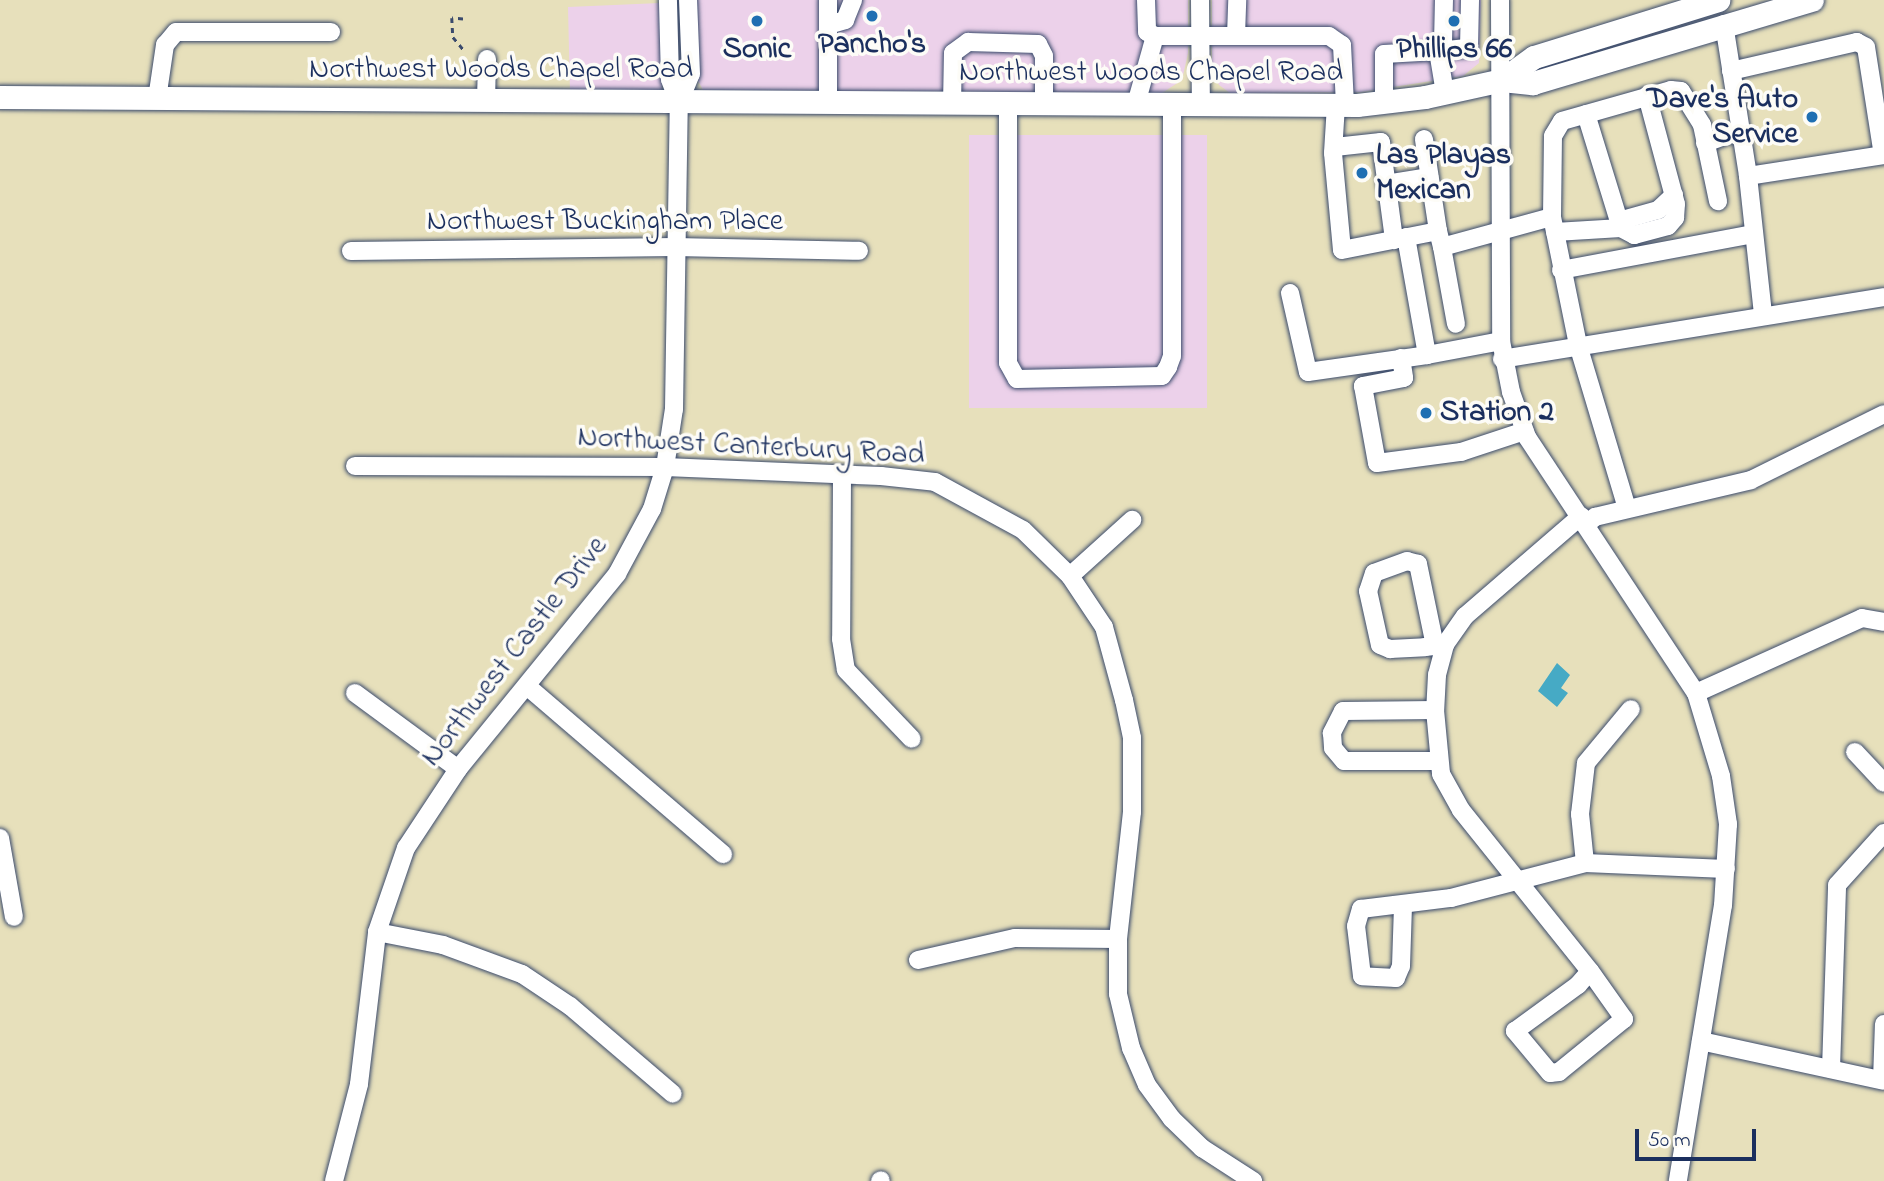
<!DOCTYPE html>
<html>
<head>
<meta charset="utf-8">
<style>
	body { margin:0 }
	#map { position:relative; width:1884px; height:1181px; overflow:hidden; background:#e7e0bb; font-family:"Indie Flower",sans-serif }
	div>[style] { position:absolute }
	.built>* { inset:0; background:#ecd1ea }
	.water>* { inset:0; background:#46aac5 }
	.path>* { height:2.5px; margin-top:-1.25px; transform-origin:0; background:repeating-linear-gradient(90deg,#3a4a6c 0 5px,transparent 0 10px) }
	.roads { filter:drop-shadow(0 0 2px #3a4a6c) drop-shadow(0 0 2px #3a4a6c) }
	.minor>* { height:18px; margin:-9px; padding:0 9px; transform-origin:9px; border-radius:9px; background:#fff }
	.major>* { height:23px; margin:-11.5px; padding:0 11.5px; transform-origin:11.5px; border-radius:11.5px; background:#fff }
	.dots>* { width:19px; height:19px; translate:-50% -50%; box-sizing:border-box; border:4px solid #fdfcf7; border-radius:50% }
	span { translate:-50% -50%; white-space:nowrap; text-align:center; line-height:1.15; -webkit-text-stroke:7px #fdfcf7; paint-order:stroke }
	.poi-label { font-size:30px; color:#1b2f5e; font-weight:700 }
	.right { translate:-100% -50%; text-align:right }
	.left { translate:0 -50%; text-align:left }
	.street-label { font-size:30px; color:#1b2f5e }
	.scale { position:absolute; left:1635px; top:1129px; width:121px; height:32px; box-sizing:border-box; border:4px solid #1b2f5e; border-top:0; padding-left:9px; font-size:21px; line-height:24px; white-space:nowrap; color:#1b2f5e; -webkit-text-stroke:5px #fdfcf7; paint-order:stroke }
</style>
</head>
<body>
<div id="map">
	<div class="built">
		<i style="clip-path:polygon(695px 0,1188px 0,1188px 53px,1182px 80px,1162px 93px,703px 90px,697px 79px)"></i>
		<i style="clip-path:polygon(1212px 0,1481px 0,1479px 63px,1463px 76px,1361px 92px,1230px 93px,1219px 85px,1212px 70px)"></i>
		<i style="clip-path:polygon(660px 3px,662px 90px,570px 92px,568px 7px)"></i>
		<i style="clip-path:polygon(969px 135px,1207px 135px,1207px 408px,969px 408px)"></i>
	</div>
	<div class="water">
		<i style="clip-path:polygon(1557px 663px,1570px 675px,1561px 688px,1568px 693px,1557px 707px,1538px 691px)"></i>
	</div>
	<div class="path">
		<i style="left:463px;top:19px;width:11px;rotate:-175deg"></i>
		<i style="left:452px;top:18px;width:19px;rotate:87deg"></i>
		<i style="left:453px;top:37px;width:17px;rotate:50deg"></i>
	</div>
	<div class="roads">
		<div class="minor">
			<i style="left:828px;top:0;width:103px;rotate:90deg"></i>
			<i style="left:1146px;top:0;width:32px;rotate:88deg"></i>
			<i style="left:1147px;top:32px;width:9px;rotate:27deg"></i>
			<i style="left:1155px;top:36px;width:174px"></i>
			<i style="left:1329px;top:36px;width:16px;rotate:35deg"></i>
			<i style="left:1342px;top:45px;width:60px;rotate:87.1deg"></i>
			<i style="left:1200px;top:0;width:105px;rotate:89.5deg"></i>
			<i style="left:1500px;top:0;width:341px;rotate:89.8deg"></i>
			<i style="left:1501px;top:341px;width:52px;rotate:78.9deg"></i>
			<i style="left:1511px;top:392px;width:48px;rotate:70.4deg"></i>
			<i style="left:1527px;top:437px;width:307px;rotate:56.6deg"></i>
			<i style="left:1696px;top:693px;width:87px;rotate:73.2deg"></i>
			<i style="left:1721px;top:776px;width:49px;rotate:81.7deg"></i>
			<i style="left:1728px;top:824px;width:81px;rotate:93.5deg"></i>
			<i style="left:1723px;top:905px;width:280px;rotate:99.3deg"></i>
			<i style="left:1724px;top:24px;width:154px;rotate:81deg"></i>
			<i style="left:1748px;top:176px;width:139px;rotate:83.8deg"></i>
			<i style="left:828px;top:25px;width:18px;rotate:-16deg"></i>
			<i style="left:845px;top:20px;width:22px;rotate:-68deg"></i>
			<i style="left:1236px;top:36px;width:36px;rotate:-88deg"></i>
			<i style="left:1731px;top:71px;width:129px;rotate:-13deg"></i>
			<i style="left:1857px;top:42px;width:10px;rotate:29deg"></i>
			<i style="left:1866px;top:47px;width:109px;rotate:81.1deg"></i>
			<i style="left:1445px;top:93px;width:43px;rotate:-99.5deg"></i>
			<i style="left:1438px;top:51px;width:31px;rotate:-6deg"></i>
			<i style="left:1469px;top:48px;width:48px;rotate:-88.8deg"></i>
			<i style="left:157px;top:99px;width:55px;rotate:-81.6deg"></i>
			<i style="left:165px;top:45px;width:17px;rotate:-50deg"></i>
			<i style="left:176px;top:32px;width:155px"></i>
			<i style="left:486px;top:101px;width:42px;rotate:-88.6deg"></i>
			<i style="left:679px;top:103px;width:31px;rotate:-68deg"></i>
			<i style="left:691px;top:74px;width:74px;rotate:-92.3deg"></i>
			<i style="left:1384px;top:103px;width:49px;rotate:-90deg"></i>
			<i style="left:1384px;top:54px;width:54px;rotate:-3.2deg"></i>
			<i style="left:1438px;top:51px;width:9px;rotate:-58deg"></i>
			<i style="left:1443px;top:43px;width:43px;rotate:-88.7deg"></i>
			<i style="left:952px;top:104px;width:51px;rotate:-88.9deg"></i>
			<i style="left:953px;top:53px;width:19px;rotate:-36deg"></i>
			<i style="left:968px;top:42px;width:70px;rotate:1.6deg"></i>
			<i style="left:1038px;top:44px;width:13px;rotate:63deg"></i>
			<i style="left:1044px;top:56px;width:48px;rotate:90deg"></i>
			<i style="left:1008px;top:104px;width:259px;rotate:90deg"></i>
			<i style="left:1008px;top:363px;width:18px;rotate:61deg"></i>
			<i style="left:1017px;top:379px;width:145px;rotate:-1.2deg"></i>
			<i style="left:1162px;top:376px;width:11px;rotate:-56deg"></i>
			<i style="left:1168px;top:367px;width:12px;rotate:-70deg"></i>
			<i style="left:1172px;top:356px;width:251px;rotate:-90deg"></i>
			<i style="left:1136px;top:104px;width:71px;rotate:-74.4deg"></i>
			<i style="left:1336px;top:105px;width:48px;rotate:93.6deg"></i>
			<i style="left:1333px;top:153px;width:97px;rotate:84.7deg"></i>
			<i style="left:1342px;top:250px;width:98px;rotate:-11.2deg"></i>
			<i style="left:1438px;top:231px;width:93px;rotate:-98.7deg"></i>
			<i style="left:1586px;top:114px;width:119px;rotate:72.9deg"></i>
			<i style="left:1705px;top:143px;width:38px;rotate:-20deg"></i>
			<i style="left:1335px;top:147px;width:46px;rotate:-6.2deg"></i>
			<i style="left:1381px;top:142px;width:99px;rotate:82.4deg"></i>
			<i style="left:1748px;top:176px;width:138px;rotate:-8.8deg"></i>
			<i style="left:1386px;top:184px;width:44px;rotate:-9.2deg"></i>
			<i style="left:1552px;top:217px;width:131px;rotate:78.5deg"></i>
			<i style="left:1578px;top:345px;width:170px;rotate:73.3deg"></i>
			<i style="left:1619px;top:221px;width:41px;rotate:-15.8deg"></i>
			<i style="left:1658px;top:210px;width:22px;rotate:-43deg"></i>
			<i style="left:1438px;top:231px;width:16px;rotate:76deg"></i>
			<i style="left:1442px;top:247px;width:114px;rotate:-15.3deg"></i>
			<i style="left:1552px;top:217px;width:81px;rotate:-89.3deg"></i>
			<i style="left:1553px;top:136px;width:17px;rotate:-59deg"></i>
			<i style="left:1562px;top:121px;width:113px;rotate:-15.9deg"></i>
			<i style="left:1671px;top:90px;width:10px;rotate:6deg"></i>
			<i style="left:1681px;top:91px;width:40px;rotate:58deg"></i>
			<i style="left:1702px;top:125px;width:78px;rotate:78.1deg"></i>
			<i style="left:1555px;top:232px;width:66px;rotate:-3.5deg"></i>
			<i style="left:1621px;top:228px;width:15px;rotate:28deg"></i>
			<i style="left:1634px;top:235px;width:35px;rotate:-15deg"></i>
			<i style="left:1668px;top:226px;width:11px;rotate:-49deg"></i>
			<i style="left:1675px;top:218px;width:14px;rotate:-86deg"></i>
			<i style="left:1676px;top:204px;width:112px;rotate:-105deg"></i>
			<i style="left:1406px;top:237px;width:120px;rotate:79.9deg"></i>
			<i style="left:1427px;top:355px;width:75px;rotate:-10.7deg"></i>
			<i style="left:1442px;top:247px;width:78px;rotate:79.7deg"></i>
			<i style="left:351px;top:251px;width:324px;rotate:-0.7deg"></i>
			<i style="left:675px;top:247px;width:184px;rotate:1.2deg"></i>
			<i style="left:1561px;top:270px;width:195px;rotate:-10.6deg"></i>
			<i style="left:1290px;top:293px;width:81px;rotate:77.2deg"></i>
			<i style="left:1308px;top:372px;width:120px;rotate:-8.1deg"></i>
			<i style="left:1401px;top:358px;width:20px;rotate:81deg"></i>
			<i style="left:1404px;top:378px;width:42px;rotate:169deg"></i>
			<i style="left:1363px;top:386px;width:78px;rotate:79.7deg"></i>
			<i style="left:1377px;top:463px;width:85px;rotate:-7.5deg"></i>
			<i style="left:1461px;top:452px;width:67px;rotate:-18.2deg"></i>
			<i style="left:1502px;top:359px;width:387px;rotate:-9.2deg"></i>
			<i style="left:355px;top:466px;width:310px;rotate:0.2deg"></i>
			<i style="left:665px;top:467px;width:216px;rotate:2.4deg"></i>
			<i style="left:881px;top:476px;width:54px;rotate:6.3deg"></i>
			<i style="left:935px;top:482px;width:100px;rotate:28.6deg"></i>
			<i style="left:1023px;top:530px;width:66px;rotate:44.4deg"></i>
			<i style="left:1070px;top:576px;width:61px;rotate:56.3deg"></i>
			<i style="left:1104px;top:627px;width:76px;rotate:74.7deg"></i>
			<i style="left:1124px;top:700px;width:39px;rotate:78deg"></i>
			<i style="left:1132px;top:738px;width:74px;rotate:90deg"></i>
			<i style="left:1132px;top:812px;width:128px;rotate:96.3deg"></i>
			<i style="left:1118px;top:939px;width:55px;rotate:90deg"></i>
			<i style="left:1118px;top:994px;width:56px;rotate:76.5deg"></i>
			<i style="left:1131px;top:1048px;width:40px;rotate:66.6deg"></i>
			<i style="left:1147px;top:1085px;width:42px;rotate:53.7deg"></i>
			<i style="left:1172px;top:1119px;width:42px;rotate:44deg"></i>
			<i style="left:1202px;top:1148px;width:61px;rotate:32.9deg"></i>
			<i style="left:842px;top:475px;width:164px;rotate:90.3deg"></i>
			<i style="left:841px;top:639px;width:31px;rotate:81deg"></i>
			<i style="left:846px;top:670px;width:95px;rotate:46.3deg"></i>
			<i style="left:1581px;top:516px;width:153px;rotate:139.2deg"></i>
			<i style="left:1465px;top:616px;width:35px;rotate:125deg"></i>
			<i style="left:1445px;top:645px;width:31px;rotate:105deg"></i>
			<i style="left:1437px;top:675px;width:35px;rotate:93deg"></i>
			<i style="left:1435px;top:710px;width:64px;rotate:84.6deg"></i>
			<i style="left:1441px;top:774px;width:41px;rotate:60.9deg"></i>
			<i style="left:1461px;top:810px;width:206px;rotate:51.3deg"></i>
			<i style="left:1590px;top:971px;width:59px;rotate:54.7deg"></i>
			<i style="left:1624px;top:1019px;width:84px;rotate:140.8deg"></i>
			<i style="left:1559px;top:1072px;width:9px;rotate:174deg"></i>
			<i style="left:1550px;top:1073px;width:55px;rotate:-129.8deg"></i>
			<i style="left:1515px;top:1031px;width:78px;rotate:-36.1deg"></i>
			<i style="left:1578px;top:985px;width:18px;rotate:-49deg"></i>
			<i style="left:1587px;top:524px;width:11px;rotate:-41deg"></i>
			<i style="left:1595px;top:517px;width:160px;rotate:-13.3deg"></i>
			<i style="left:1751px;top:480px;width:148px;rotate:-26.4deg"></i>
			<i style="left:1070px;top:576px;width:84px;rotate:-42.1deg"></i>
			<i style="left:1435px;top:646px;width:84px;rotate:-101.7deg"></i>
			<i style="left:1418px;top:564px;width:11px;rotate:-165deg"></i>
			<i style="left:1407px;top:561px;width:35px;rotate:160deg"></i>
			<i style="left:1374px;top:573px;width:19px;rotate:108deg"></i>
			<i style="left:1368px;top:591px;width:55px;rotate:77.5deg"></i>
			<i style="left:1380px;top:645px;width:11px;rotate:22deg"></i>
			<i style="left:1390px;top:649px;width:35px;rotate:-3deg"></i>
			<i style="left:1425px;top:647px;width:20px;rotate:-6deg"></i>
			<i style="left:528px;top:687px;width:257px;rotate:40.6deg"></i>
			<i style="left:355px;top:693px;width:128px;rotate:36.4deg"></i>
			<i style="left:1696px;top:693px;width:182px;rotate:-24.3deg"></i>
			<i style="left:1862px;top:618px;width:22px;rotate:10deg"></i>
			<i style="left:1435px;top:710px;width:92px;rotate:179.4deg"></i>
			<i style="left:1343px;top:711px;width:25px;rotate:117deg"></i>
			<i style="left:1332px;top:733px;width:15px;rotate:86deg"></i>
			<i style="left:1333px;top:748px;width:17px;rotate:50deg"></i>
			<i style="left:1344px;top:761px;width:95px"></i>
			<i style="left:1855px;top:752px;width:42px;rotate:46.9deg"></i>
			<i style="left:0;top:838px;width:80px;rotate:80deg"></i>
			<i style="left:1585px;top:863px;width:49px;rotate:-95.8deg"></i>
			<i style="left:1580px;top:814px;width:51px;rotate:-83.3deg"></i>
			<i style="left:1586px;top:763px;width:70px;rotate:-50.2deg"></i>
			<i style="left:1403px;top:906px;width:60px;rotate:91.9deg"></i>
			<i style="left:1401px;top:966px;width:13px;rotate:113deg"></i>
			<i style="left:1396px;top:978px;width:34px;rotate:-177deg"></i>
			<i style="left:1362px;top:976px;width:50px;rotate:-96.8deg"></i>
			<i style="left:1356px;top:926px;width:18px;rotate:-74deg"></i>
			<i style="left:1361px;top:909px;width:91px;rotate:-7deg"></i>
			<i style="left:1451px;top:898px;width:138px;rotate:-14.6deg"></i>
			<i style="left:1585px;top:863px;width:141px;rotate:2.4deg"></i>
			<i style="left:377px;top:932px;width:67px;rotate:11.1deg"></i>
			<i style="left:443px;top:945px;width:84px;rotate:20.2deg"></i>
			<i style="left:522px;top:974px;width:58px;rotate:33.7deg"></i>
			<i style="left:570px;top:1006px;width:135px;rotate:40.5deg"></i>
			<i style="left:918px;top:960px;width:99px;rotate:-12.8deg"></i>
			<i style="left:1015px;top:938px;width:103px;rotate:0.6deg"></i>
			<i style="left:1701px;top:1041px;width:187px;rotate:12.3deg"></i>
			<i style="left:1831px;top:1069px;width:184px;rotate:-88.1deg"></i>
			<i style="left:1837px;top:885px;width:70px;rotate:-47.9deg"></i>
			<i style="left:1882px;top:1080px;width:56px;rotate:-88deg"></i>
			<i style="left:334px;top:1181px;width:100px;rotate:-75.5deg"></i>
			<i style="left:359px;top:1084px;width:153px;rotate:-83.2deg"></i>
			<i style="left:377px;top:932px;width:89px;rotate:-71deg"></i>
			<i style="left:406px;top:848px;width:95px;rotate:-56.6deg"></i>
			<i style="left:458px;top:769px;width:252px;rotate:-50.8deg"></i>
			<i style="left:617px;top:574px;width:74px;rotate:-61.7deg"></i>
			<i style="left:652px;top:509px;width:44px;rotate:-72.8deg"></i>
			<i style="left:665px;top:467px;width:59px;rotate:-81.2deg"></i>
			<i style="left:674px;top:409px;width:306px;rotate:-89.1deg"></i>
			<i style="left:679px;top:103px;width:26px;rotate:-111deg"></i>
			<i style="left:670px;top:79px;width:79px;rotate:-91.5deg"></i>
			<i style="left:880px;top:1181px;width:1px;rotate:-45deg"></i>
		</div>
		<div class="major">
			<i style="left:1502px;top:80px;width:39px;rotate:-36deg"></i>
			<i style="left:1534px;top:57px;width:193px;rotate:-17.2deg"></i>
			<i style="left:0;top:97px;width:1357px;rotate:0.34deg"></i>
			<i style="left:1357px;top:105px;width:68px;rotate:-6.7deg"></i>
			<i style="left:1425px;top:97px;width:79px;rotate:-12.4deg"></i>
			<i style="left:1502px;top:80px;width:31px;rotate:6deg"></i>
			<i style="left:1533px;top:83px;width:291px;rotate:-16.6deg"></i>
		</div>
	</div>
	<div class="dots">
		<i style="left:872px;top:16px;background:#1f6fb2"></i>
		<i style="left:757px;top:21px;background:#1f6fb2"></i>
		<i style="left:1454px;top:21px;background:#1f6fb2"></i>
		<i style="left:1812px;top:117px;background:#1f6fb2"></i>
		<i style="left:1362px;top:173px;background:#1f6fb2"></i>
		<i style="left:1426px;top:413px;background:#1f6fb2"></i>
	</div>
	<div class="poi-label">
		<span style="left:872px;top:45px">Pancho's</span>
		<span style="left:757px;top:50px">Sonic</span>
		<span style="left:1454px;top:50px">Phillips 66</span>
		<span class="right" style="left:1798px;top:117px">Dave's Auto<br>Service</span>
		<span class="left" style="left:1376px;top:173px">Las Playas<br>Mexican</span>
		<span class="left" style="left:1440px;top:413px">Station 2</span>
	</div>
	<div class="street-label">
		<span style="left:501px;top:70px">Northwest Woods Chapel Road</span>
		<span style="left:1151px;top:73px">Northwest Woods Chapel Road</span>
		<span style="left:605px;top:222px">Northwest Buckingham Place</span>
		<span style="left:751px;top:447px;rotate:3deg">Northwest Canterbury Road</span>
		<span style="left:515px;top:652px;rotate:-52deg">Northwest Castle Drive</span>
	</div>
	<div class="scale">50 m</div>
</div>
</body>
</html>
